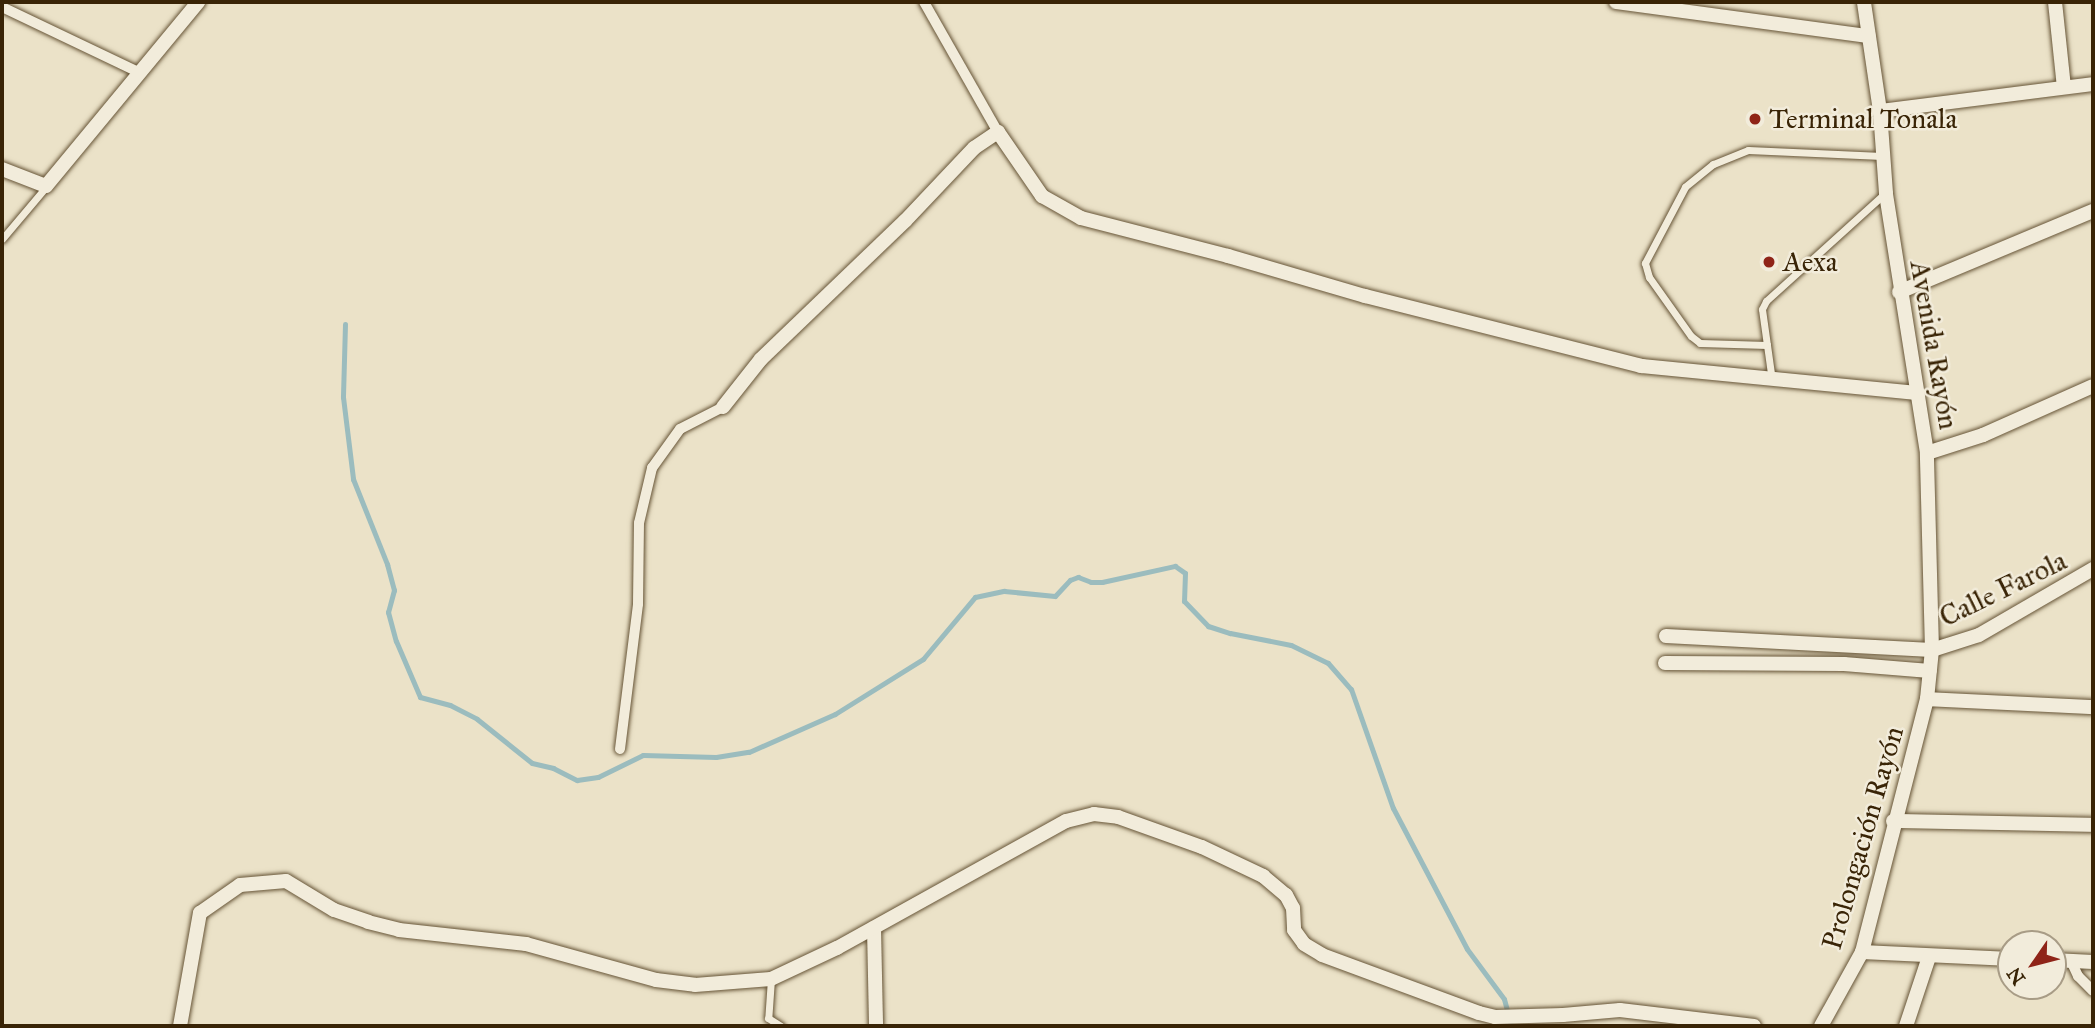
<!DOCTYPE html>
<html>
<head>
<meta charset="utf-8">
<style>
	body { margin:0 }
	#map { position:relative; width:2095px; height:1028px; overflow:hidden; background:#ebe2c8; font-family:"IM FELL Great Primer",serif }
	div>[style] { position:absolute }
	.stream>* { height:5px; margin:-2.5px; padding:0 2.5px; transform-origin:2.5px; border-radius:2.5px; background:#9bbcbe }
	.roads { filter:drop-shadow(0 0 2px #665436) drop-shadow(0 0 2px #665436) }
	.service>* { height:7px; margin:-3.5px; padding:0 3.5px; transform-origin:3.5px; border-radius:3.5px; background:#f2ecdb }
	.pedestrian>* { height:10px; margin:-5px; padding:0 5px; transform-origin:5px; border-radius:5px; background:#f2ecdb }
	.minor>* { height:14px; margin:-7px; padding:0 7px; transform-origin:7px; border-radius:7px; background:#f2ecdb }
	.dots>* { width:19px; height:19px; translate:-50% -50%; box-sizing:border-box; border:4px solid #f2ecdb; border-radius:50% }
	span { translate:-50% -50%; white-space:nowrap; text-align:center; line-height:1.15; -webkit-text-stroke:5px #f2ecdb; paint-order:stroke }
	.poi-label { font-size:28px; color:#392406 }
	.left { translate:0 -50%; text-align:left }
	.street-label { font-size:28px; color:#392406 }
	.frame { position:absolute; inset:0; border:4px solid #392406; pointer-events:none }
	.north { position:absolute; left:1997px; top:930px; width:70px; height:70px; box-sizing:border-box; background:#f2ecdb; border:2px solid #a89c86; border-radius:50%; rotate:235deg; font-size:19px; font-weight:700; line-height:28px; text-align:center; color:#392406 }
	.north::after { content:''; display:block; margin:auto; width:24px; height:32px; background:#8f2418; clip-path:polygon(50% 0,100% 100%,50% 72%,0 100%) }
</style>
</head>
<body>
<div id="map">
	<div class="stream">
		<i style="left:345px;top:324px;width:73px;rotate:91.6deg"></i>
		<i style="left:343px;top:397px;width:83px;rotate:83deg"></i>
		<i style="left:353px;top:479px;width:92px;rotate:68.2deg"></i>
		<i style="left:387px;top:564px;width:27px;rotate:75deg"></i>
		<i style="left:394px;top:590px;width:23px;rotate:105deg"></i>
		<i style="left:388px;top:612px;width:30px;rotate:75deg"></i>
		<i style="left:396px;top:641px;width:61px;rotate:66.8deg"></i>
		<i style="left:420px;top:697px;width:31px;rotate:15deg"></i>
		<i style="left:450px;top:705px;width:30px;rotate:27deg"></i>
		<i style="left:477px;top:719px;width:70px;rotate:38.7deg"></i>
		<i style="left:532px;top:763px;width:22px;rotate:13deg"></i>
		<i style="left:553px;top:768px;width:27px;rotate:27deg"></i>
		<i style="left:577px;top:780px;width:21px;rotate:-8deg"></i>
		<i style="left:598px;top:777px;width:50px;rotate:-26.1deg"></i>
		<i style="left:643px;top:755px;width:73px;rotate:1.6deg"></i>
		<i style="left:716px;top:757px;width:33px;rotate:-9deg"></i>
		<i style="left:749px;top:752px;width:94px;rotate:-23.8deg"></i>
		<i style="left:835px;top:714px;width:104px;rotate:-32deg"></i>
		<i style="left:923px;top:659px;width:81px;rotate:-50deg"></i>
		<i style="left:975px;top:597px;width:30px;rotate:-12deg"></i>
		<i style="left:1004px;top:591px;width:51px;rotate:5.6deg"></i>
		<i style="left:1055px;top:596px;width:22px;rotate:-47deg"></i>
		<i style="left:1070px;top:580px;width:9px;rotate:-21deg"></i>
		<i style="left:1078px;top:577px;width:14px;rotate:21deg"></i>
		<i style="left:1091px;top:582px;width:11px"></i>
		<i style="left:1102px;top:582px;width:75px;rotate:-12.4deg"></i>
		<i style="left:1175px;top:566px;width:12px;rotate:35deg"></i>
		<i style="left:1185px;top:573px;width:28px;rotate:92deg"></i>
		<i style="left:1184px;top:601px;width:35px;rotate:46deg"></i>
		<i style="left:1208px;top:626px;width:23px;rotate:18deg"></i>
		<i style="left:1230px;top:633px;width:62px;rotate:11.1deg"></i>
		<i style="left:1291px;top:645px;width:41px;rotate:25.9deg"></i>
		<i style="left:1328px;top:663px;width:35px;rotate:49deg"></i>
		<i style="left:1351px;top:689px;width:126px;rotate:70.6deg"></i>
		<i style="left:1393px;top:808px;width:159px;rotate:62.3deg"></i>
		<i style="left:1467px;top:949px;width:62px;rotate:53.5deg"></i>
		<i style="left:1504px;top:999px;width:28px;rotate:75deg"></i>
	</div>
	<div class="roads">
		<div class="service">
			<i style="left:1882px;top:156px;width:134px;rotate:-177.4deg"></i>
			<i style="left:1748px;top:150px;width:38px;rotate:158deg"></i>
			<i style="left:1713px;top:164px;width:36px;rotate:141deg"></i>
			<i style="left:1685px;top:187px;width:86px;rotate:117.8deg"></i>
			<i style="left:1645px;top:263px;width:15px;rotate:74deg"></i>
			<i style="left:1649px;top:277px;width:72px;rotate:54.6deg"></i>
			<i style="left:1691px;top:336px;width:11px;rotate:38deg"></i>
			<i style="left:1700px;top:343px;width:67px;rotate:1.7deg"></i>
			<i style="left:1767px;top:345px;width:36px;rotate:-98deg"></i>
			<i style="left:1762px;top:309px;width:9px;rotate:-63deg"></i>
			<i style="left:1766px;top:301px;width:161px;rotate:-42.2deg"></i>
			<i style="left:2px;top:239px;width:68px;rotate:-49.8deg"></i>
			<i style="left:1767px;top:345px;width:34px;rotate:82deg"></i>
			<i style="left:771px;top:979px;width:39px;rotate:94deg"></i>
			<i style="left:768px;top:1018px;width:15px;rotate:32deg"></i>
		</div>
		<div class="pedestrian">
			<i style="left:924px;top:2px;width:150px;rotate:60.4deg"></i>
			<i style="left:2px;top:7px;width:151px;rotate:25.5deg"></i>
			<i style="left:620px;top:749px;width:146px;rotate:-82.9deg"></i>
			<i style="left:638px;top:604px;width:81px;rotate:-89.3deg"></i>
			<i style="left:639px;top:523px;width:57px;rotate:-76.7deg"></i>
			<i style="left:652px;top:468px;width:48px;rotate:-54.3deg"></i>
			<i style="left:680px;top:429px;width:48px;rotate:-27.1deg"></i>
			<i style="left:2071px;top:961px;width:17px;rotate:65deg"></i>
			<i style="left:2078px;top:976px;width:21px;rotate:45deg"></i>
		</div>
		<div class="minor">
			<i style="left:1616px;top:2px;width:255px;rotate:7.7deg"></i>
			<i style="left:2055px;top:2px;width:85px;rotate:84deg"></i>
			<i style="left:1880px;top:111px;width:215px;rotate:-7.2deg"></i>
			<i style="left:2px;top:169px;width:47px;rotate:21.1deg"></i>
			<i style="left:46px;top:186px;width:239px;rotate:-50.4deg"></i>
			<i style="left:1899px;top:292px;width:210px;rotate:-22.7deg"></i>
			<i style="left:723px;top:407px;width:61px;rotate:-51.6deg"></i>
			<i style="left:761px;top:359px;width:199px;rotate:-43.8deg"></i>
			<i style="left:905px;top:221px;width:100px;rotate:-46.6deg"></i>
			<i style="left:974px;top:148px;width:29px;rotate:-34deg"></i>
			<i style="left:998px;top:132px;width:78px;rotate:55.5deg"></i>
			<i style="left:1042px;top:196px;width:45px;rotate:29.4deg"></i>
			<i style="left:1081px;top:218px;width:152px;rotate:14.5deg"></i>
			<i style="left:1228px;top:256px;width:143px;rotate:16.3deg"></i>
			<i style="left:1365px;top:296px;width:285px;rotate:14.2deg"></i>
			<i style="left:1641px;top:366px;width:278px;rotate:5.6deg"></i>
			<i style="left:1927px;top:453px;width:59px;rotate:-17.8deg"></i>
			<i style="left:1983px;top:435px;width:120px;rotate:-24deg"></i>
			<i style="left:1666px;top:636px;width:266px;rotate:3deg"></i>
			<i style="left:1932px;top:650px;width:49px;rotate:-17.7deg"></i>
			<i style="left:1979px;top:635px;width:132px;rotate:-30.1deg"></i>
			<i style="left:1665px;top:663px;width:179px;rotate:0.3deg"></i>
			<i style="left:1844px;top:664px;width:86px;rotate:4.7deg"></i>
			<i style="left:1927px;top:699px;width:166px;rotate:2.8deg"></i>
			<i style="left:1893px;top:821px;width:200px;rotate:1.1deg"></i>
			<i style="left:874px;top:928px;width:98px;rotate:88.8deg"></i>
			<i style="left:1862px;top:952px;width:149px;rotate:2.7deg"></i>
			<i style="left:2053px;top:960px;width:40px;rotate:2.9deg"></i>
			<i style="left:180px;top:1026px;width:115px;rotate:-80deg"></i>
			<i style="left:200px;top:913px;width:49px;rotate:-35deg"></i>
			<i style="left:240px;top:885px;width:46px;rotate:-5deg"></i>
			<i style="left:286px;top:881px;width:56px;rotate:31.1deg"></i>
			<i style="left:334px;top:910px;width:36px;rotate:19deg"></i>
			<i style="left:368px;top:922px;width:32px;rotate:14deg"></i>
			<i style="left:399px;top:930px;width:128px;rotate:6.3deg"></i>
			<i style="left:526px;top:944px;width:135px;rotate:15.5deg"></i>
			<i style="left:656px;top:980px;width:39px;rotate:7deg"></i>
			<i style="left:695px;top:985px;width:76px;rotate:-4.5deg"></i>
			<i style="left:771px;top:979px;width:73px;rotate:-25.2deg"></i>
			<i style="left:837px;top:948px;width:262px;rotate:-29deg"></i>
			<i style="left:1066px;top:821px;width:29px;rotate:-14deg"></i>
			<i style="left:1094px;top:814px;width:24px;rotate:7deg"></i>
			<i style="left:1118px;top:817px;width:89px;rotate:19.7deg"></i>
			<i style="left:1202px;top:847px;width:68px;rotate:25.4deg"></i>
			<i style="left:1263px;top:876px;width:30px;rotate:40deg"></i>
			<i style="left:1286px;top:895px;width:15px;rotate:62deg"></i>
			<i style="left:1293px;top:908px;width:22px;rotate:87deg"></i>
			<i style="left:1294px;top:930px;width:17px;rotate:54deg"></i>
			<i style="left:1304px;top:944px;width:21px;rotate:31deg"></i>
			<i style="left:1322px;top:955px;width:167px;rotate:20.3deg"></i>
			<i style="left:1479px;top:1013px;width:16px;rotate:14deg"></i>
			<i style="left:1495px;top:1017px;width:68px;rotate:-1.7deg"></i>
			<i style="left:1563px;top:1015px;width:57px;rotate:-5deg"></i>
			<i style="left:1620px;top:1010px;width:135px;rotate:6.8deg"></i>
			<i style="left:1821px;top:1026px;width:85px;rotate:-61deg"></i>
			<i style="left:1862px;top:952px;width:261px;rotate:-75.6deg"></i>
			<i style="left:1927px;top:699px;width:49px;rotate:-84.2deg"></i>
			<i style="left:1932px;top:650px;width:197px;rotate:-91.5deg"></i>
			<i style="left:1927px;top:453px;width:263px;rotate:-99deg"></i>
			<i style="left:1886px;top:193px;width:82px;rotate:-94.2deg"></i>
			<i style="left:1880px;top:111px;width:110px;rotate:-98.4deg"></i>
			<i style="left:1906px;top:1026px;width:73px;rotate:-71.6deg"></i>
		</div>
	</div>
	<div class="dots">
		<i style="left:1755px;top:119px;background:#8f2418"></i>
		<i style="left:1769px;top:262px;background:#8f2418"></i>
	</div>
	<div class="poi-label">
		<span class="left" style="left:1769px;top:119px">Terminal Tonala</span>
		<span class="left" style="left:1783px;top:262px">Aexa</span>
	</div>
	<div class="street-label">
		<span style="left:1934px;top:345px;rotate:80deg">Avenida Rayón</span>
		<span style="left:2003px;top:589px;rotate:-26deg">Calle Farola</span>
		<span style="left:1863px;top:838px;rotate:-74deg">Prolongación Rayón</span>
	</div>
	<div class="frame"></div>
	<div class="north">N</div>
</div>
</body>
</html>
